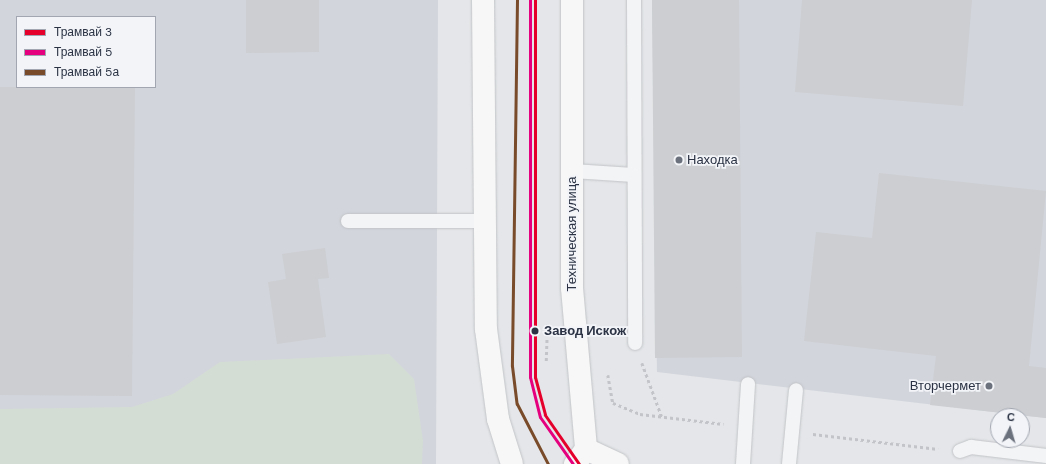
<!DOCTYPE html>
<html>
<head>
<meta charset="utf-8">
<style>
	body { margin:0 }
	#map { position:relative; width:1046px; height:464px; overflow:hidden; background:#e4e6e9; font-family:"DM Sans",sans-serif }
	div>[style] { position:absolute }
	.built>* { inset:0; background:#d2d5dc }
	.green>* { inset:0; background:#d4ddd4 }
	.building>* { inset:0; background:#ccced1 }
	.path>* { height:2.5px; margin-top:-1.25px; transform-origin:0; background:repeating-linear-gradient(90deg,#c3c4c9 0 3px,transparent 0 6px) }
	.roads { filter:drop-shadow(0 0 1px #c2c4c7) drop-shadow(0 0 1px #c2c4c7) }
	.service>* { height:14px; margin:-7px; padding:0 7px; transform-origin:7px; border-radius:7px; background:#f3f4f6 }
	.secondary>* { height:22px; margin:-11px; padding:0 11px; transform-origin:11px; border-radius:11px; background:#f7f7f7 }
	.tram-1>* { height:3px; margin:-1.5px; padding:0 1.5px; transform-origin:1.5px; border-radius:1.5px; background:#e4002b }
	.tram-2>* { height:3px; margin:-1.5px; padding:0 1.5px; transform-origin:1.5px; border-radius:1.5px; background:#e5007d }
	.tram-3>* { height:3px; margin:-1.5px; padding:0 1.5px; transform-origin:1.5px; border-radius:1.5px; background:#7a4b2a }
	.dots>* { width:11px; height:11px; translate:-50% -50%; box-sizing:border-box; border:2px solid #f2f4f8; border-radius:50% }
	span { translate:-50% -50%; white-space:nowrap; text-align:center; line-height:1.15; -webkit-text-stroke:3.5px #f2f4f8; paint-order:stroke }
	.poi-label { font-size:13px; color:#2a3243 }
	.left { translate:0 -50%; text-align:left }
	.right { translate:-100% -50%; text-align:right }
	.street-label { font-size:13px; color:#2a3243 }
	.stop-label { font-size:13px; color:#2a3243; font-weight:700 }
	.legend { position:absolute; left:16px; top:16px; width:140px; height:72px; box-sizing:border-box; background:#f2f4f8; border:1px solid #a2a6b0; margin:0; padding:5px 7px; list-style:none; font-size:12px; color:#2a3243 }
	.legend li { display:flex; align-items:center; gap:8px; height:20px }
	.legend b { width:20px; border:1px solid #a2a6b0 }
	.north { position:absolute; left:990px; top:408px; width:40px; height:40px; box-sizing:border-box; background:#f2f4f8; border:1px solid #a2a6b0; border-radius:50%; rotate:5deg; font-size:11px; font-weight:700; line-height:16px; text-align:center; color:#2a3243 }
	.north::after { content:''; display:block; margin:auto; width:14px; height:18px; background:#6b717d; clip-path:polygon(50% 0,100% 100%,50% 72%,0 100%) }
</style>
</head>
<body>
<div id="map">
	<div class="built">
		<i style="clip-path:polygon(evenodd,0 0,438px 0,436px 464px,0 464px,0 0,17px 17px,155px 17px,155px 87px,17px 87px,17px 17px)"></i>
		<i style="clip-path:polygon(652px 0,1046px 0,1046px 418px,657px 372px)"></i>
	</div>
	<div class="green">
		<i style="clip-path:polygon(389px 354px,414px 379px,423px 441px,422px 464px,0 464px,0 409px,132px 407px,173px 394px,220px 362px)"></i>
	</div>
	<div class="building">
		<i style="clip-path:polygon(246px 0,319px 0,319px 52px,246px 53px)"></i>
		<i style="clip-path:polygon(652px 0,739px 0,742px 357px,655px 358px)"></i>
		<i style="clip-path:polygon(802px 0,972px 0,963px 106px,795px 92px)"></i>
		<i style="clip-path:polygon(0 87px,135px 87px,132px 396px,0 395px)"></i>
		<i style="clip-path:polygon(879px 173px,1046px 191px,1029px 366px,1046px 368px,1046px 418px,930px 405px,936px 356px,804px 341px,816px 232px,872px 238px)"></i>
		<i style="clip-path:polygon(325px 248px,329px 278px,318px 279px,326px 337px,277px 344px,268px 282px,286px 279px,282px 254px)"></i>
	</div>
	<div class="path">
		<i style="left:546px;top:361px;width:37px;rotate:-88deg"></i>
		<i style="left:642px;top:363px;width:58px;rotate:69.7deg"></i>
		<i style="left:608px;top:375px;width:28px;rotate:80deg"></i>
		<i style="left:613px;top:403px;width:29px;rotate:22deg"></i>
		<i style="left:640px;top:414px;width:84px;rotate:6.9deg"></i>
		<i style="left:813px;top:434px;width:126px;rotate:6.8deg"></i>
	</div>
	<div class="roads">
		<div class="service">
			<i style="left:634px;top:0;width:343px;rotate:89.8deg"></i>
			<i style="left:572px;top:171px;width:62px;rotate:3.7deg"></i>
			<i style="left:348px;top:221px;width:138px"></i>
			<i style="left:960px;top:451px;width:12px;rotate:-20deg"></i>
			<i style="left:971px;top:447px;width:76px;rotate:6.8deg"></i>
			<i style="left:743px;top:464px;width:80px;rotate:-86.4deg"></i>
			<i style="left:789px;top:464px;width:74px;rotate:-84.6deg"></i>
		</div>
		<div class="secondary">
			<i style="left:483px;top:0;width:329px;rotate:89.5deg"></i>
			<i style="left:486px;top:329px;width:91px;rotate:82.4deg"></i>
			<i style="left:498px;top:419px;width:47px;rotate:72.7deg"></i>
			<i style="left:572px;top:0;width:288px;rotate:90deg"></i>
			<i style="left:572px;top:288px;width:162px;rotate:85deg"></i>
			<i style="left:586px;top:449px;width:19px;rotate:126deg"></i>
			<i style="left:586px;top:449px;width:35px;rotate:25deg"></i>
		</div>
	</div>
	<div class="tram-1">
		<i style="left:535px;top:0;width:377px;rotate:90deg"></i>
		<i style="left:535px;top:377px;width:39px;rotate:75deg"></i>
		<i style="left:545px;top:415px;width:60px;rotate:55.2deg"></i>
	</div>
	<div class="tram-2">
		<i style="left:530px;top:0;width:377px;rotate:90deg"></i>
		<i style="left:530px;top:377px;width:41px;rotate:76deg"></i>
		<i style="left:540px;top:417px;width:57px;rotate:54.9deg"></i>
	</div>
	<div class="tram-3">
		<i style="left:517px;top:0;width:366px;rotate:90.8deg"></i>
		<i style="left:512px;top:366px;width:38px;rotate:83deg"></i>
		<i style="left:517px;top:404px;width:68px;rotate:62.7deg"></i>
	</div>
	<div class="dots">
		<i style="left:679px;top:160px;background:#6b717d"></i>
		<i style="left:535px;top:331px;background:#2a3243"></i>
		<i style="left:989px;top:386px;background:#6b717d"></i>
	</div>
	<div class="poi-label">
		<span class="left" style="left:687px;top:160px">Находка</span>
		<span class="right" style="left:981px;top:386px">Вторчермет</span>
	</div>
	<div class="street-label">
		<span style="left:572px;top:234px;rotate:-90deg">Техническая улица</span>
	</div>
	<div class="stop-label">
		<span class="left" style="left:544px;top:331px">Завод Искож</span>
	</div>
	<ul class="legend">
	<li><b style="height:5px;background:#e4002b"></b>Трамвай 3</li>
	<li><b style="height:5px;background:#e5007d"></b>Трамвай 5</li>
	<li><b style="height:5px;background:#7a4b2a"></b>Трамвай 5а</li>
	</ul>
	<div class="north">С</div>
</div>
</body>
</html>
